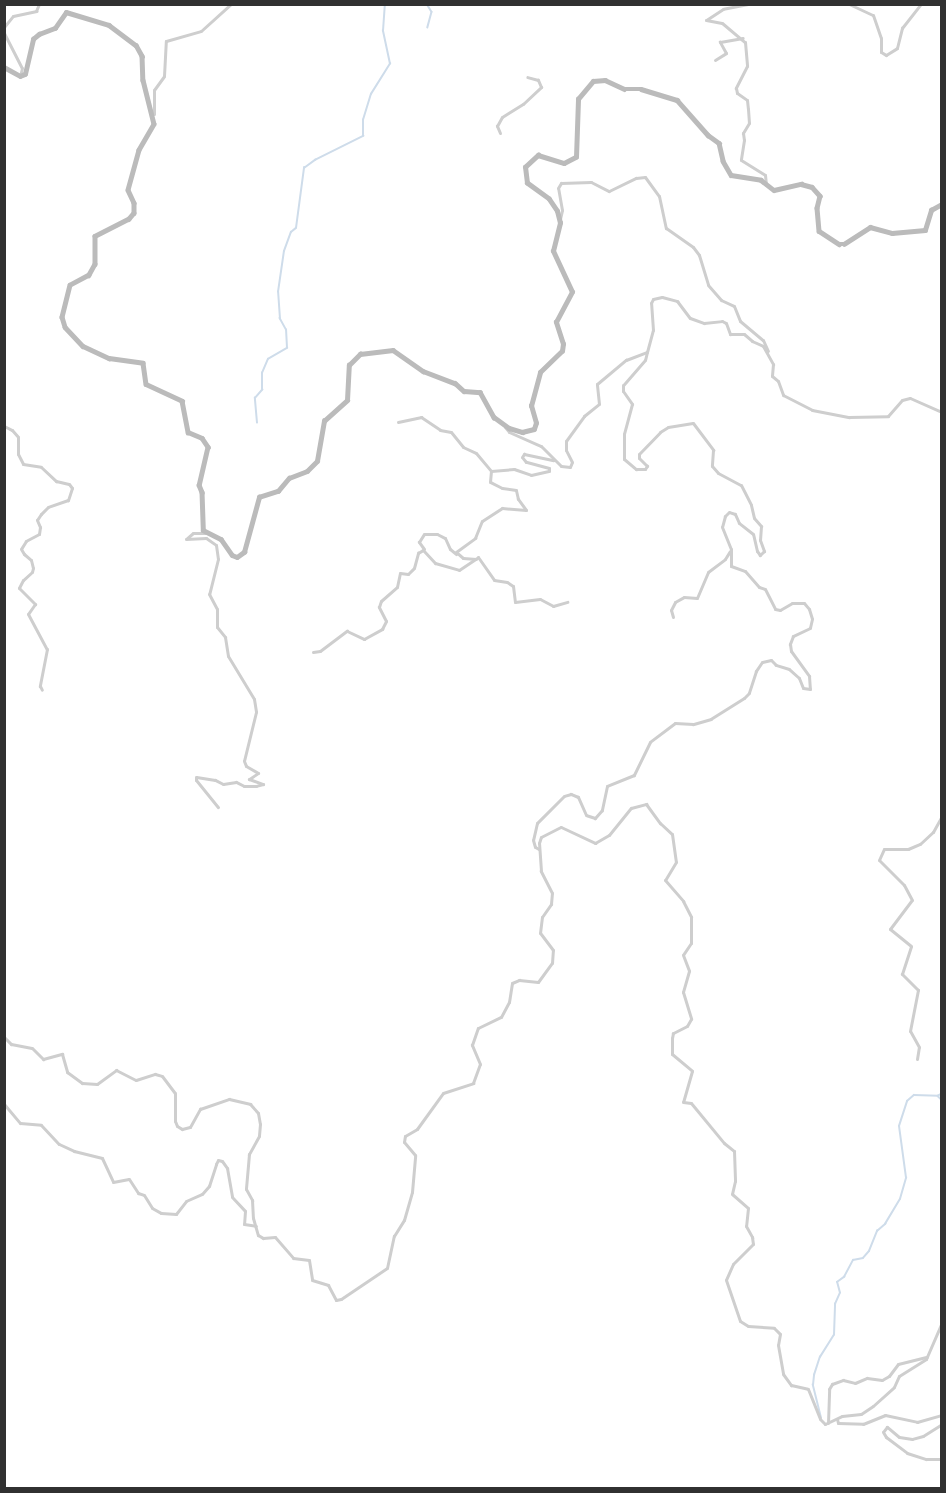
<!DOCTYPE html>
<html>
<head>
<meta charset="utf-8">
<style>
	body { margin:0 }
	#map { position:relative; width:946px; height:1493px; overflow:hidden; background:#fff; font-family:"Work Sans",sans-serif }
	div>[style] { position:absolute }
	.stream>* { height:1.5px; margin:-0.75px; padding:0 0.75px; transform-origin:0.75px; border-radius:0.75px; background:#cedcea }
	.street>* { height:3px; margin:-1.5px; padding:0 1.5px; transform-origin:1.5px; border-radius:1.5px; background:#cecece }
	.secondary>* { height:4.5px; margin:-2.25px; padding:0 2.25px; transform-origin:2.25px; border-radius:2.25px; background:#bbb }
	span { translate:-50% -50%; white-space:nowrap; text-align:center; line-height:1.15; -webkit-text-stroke:6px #fff; paint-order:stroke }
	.frame { position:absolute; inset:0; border:6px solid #313131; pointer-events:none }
</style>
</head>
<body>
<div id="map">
	<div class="stream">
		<i style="left:427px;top:4px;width:9px;rotate:58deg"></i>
		<i style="left:432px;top:12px;width:16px;rotate:105deg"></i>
		<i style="left:257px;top:423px;width:25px;rotate:-95deg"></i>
		<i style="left:255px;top:398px;width:11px;rotate:-49deg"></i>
		<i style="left:262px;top:390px;width:17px;rotate:-90deg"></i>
		<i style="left:262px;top:373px;width:15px;rotate:-67deg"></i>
		<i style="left:268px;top:359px;width:22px;rotate:-30deg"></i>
		<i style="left:287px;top:348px;width:18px;rotate:-93deg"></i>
		<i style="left:286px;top:330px;width:13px;rotate:-119deg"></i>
		<i style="left:280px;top:319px;width:27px;rotate:-94deg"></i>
		<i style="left:278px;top:292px;width:41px;rotate:-81.7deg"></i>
		<i style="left:284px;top:251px;width:20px;rotate:-70deg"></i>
		<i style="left:291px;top:232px;width:6px;rotate:-39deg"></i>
		<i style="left:296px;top:228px;width:61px;rotate:-82.4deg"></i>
		<i style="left:304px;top:168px;width:14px;rotate:-36deg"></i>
		<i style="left:315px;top:160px;width:54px;rotate:-26.6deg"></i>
		<i style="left:363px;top:136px;width:16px;rotate:-90deg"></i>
		<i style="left:363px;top:120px;width:27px;rotate:-73deg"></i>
		<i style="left:371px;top:94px;width:36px;rotate:-58deg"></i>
		<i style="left:390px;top:64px;width:34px;rotate:-102deg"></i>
		<i style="left:383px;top:31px;width:27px;rotate:-86deg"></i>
		<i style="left:942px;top:1094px;width:4px;rotate:153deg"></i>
		<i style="left:938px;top:1096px;width:6px;rotate:45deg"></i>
		<i style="left:821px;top:1418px;width:34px;rotate:-104deg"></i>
		<i style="left:813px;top:1385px;width:10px;rotate:-84deg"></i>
		<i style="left:814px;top:1375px;width:19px;rotate:-72deg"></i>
		<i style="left:820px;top:1357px;width:26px;rotate:-58deg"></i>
		<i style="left:834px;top:1335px;width:31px;rotate:-88deg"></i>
		<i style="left:835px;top:1304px;width:12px;rotate:-66deg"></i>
		<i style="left:840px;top:1293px;width:11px;rotate:-105deg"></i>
		<i style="left:837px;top:1282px;width:9px;rotate:-36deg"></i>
		<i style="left:844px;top:1277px;width:19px;rotate:-62deg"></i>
		<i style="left:853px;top:1260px;width:10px;rotate:-11deg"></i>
		<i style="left:863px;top:1258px;width:9px;rotate:-49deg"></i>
		<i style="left:869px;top:1251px;width:22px;rotate:-68deg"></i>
		<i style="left:877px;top:1231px;width:11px;rotate:-41deg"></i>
		<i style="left:885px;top:1224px;width:29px;rotate:-59deg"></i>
		<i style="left:900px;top:1199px;width:22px;rotate:-74deg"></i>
		<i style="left:906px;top:1178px;width:52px;rotate:-97.7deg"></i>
		<i style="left:899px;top:1126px;width:26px;rotate:-72deg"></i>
		<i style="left:907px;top:1101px;width:9px;rotate:-41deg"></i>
		<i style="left:914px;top:1095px;width:24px;rotate:2deg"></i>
	</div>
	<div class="street">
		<i style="left:748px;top:4px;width:25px;rotate:169deg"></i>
		<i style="left:723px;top:9px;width:20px;rotate:147deg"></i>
		<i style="left:706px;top:20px;width:16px;rotate:11deg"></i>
		<i style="left:722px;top:23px;width:30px;rotate:40deg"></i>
		<i style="left:745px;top:42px;width:24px;rotate:85deg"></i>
		<i style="left:747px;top:66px;width:25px;rotate:117deg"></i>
		<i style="left:736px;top:88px;width:5px;rotate:79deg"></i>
		<i style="left:737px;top:93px;width:12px;rotate:35deg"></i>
		<i style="left:747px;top:100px;width:9px;rotate:84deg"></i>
		<i style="left:748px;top:109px;width:14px;rotate:86deg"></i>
		<i style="left:749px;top:123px;width:12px;rotate:121deg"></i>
		<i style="left:743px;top:133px;width:7px;rotate:82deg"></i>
		<i style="left:744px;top:140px;width:20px;rotate:99deg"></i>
		<i style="left:741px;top:160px;width:28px;rotate:32deg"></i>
		<i style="left:765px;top:175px;width:10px;rotate:84deg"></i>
		<i style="left:849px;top:4px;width:26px;rotate:25deg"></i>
		<i style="left:873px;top:15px;width:24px;rotate:71deg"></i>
		<i style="left:881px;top:38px;width:14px;rotate:90deg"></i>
		<i style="left:881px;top:52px;width:6px;rotate:31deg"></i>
		<i style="left:886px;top:55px;width:13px;rotate:-32deg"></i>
		<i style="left:897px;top:48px;width:21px;rotate:-76deg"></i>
		<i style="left:902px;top:28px;width:31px;rotate:-52deg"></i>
		<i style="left:4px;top:27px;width:14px;rotate:-51deg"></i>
		<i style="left:13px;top:16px;width:24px;rotate:-12deg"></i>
		<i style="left:36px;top:11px;width:8px;rotate:-67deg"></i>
		<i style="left:4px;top:33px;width:39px;rotate:63deg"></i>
		<i style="left:22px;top:68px;width:8px;rotate:104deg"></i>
		<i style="left:715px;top:60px;width:13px;rotate:-32deg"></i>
		<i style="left:726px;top:53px;width:13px;rotate:-119deg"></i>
		<i style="left:720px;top:42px;width:23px;rotate:-10deg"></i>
		<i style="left:154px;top:114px;width:24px;rotate:-90deg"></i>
		<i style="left:154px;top:90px;width:17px;rotate:-54deg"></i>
		<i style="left:164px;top:76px;width:35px;rotate:-87deg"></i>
		<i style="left:166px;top:41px;width:36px;rotate:-16deg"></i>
		<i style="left:201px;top:31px;width:40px;rotate:-42deg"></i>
		<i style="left:500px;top:133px;width:8px;rotate:-113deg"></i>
		<i style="left:497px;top:126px;width:10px;rotate:-61deg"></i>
		<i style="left:502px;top:117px;width:25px;rotate:-32deg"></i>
		<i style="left:523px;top:104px;width:25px;rotate:-43deg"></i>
		<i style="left:541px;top:87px;width:8px;rotate:-113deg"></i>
		<i style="left:538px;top:80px;width:11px;rotate:-165deg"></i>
		<i style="left:560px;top:219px;width:9px;rotate:-77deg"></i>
		<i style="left:562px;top:210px;width:22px;rotate:-100deg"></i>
		<i style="left:558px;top:188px;width:6px;rotate:-59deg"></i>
		<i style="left:561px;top:183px;width:30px;rotate:-2deg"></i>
		<i style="left:591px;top:182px;width:20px;rotate:27deg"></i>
		<i style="left:609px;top:191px;width:30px;rotate:-26deg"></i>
		<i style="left:636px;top:178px;width:9px;rotate:-6deg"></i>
		<i style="left:645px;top:177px;width:24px;rotate:54deg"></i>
		<i style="left:659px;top:196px;width:33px;rotate:78deg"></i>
		<i style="left:666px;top:228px;width:33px;rotate:35deg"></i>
		<i style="left:693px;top:247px;width:10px;rotate:53deg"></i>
		<i style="left:699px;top:255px;width:31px;rotate:73deg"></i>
		<i style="left:708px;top:285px;width:20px;rotate:49deg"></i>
		<i style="left:721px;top:300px;width:14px;rotate:25deg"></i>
		<i style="left:734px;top:306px;width:16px;rotate:68deg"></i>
		<i style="left:740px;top:321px;width:30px;rotate:40deg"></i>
		<i style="left:763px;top:340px;width:12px;rotate:66deg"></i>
		<i style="left:647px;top:352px;width:23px;rotate:-75deg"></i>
		<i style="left:653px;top:330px;width:27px;rotate:-94deg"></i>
		<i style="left:651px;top:303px;width:4px;rotate:-63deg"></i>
		<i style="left:653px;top:299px;width:9px;rotate:-13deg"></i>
		<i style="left:662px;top:297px;width:16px;rotate:15deg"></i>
		<i style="left:677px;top:301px;width:21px;rotate:53deg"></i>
		<i style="left:690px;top:318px;width:15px;rotate:20deg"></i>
		<i style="left:704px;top:323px;width:18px;rotate:-6deg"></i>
		<i style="left:722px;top:321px;width:4px;rotate:27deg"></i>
		<i style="left:726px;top:323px;width:12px;rotate:70deg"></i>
		<i style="left:730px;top:334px;width:14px"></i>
		<i style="left:744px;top:334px;width:11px;rotate:41deg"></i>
		<i style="left:752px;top:341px;width:12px;rotate:24deg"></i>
		<i style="left:763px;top:346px;width:21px;rotate:61deg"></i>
		<i style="left:773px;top:364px;width:12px;rotate:95deg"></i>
		<i style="left:772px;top:376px;width:8px;rotate:40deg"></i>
		<i style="left:778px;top:381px;width:15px;rotate:70deg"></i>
		<i style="left:783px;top:395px;width:33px;rotate:27deg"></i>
		<i style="left:812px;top:410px;width:38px;rotate:11deg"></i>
		<i style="left:849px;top:417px;width:39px;rotate:-1deg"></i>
		<i style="left:888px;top:416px;width:21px;rotate:-49deg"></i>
		<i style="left:902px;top:400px;width:8px;rotate:-14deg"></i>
		<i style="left:910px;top:398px;width:35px;rotate:24deg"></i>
		<i style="left:398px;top:422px;width:24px;rotate:-12deg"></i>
		<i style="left:421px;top:417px;width:23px;rotate:34deg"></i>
		<i style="left:440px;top:430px;width:11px;rotate:10deg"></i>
		<i style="left:451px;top:432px;width:19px;rotate:51deg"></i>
		<i style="left:463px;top:447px;width:14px;rotate:25deg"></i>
		<i style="left:476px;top:453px;width:23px;rotate:50deg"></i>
		<i style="left:4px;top:426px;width:9px;rotate:27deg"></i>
		<i style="left:12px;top:430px;width:9px;rotate:49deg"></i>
		<i style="left:18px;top:437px;width:17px;rotate:90deg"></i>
		<i style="left:18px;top:454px;width:11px;rotate:63deg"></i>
		<i style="left:23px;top:464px;width:18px;rotate:9deg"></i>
		<i style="left:41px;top:467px;width:21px;rotate:43deg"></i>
		<i style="left:56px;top:481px;width:13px;rotate:13deg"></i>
		<i style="left:69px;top:484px;width:5px;rotate:53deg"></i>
		<i style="left:72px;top:488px;width:13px;rotate:108deg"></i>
		<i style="left:68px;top:500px;width:21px;rotate:161deg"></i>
		<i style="left:48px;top:507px;width:10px;rotate:135deg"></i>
		<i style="left:41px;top:514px;width:7px;rotate:124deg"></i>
		<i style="left:37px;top:520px;width:8px;rotate:67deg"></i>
		<i style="left:40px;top:527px;width:7px;rotate:98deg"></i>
		<i style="left:39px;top:534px;width:15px;rotate:152deg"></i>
		<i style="left:26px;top:541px;width:9px;rotate:122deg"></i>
		<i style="left:21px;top:549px;width:6px;rotate:59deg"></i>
		<i style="left:24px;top:554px;width:9px;rotate:41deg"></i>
		<i style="left:31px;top:560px;width:8px;rotate:76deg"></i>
		<i style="left:33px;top:568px;width:4px;rotate:104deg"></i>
		<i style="left:32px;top:572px;width:12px;rotate:138deg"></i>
		<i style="left:23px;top:580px;width:9px;rotate:117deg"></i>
		<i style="left:19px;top:588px;width:23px;rotate:45deg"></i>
		<i style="left:35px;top:604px;width:12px;rotate:125deg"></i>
		<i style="left:28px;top:614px;width:40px;rotate:62deg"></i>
		<i style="left:47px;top:649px;width:38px;rotate:101deg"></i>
		<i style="left:40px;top:686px;width:4px;rotate:63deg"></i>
		<i style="left:505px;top:427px;width:6px;rotate:51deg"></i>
		<i style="left:509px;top:432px;width:35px;rotate:24deg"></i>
		<i style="left:541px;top:446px;width:28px;rotate:45deg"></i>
		<i style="left:561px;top:466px;width:9px;rotate:6deg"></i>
		<i style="left:570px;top:467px;width:5px;rotate:-68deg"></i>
		<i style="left:572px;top:462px;width:13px;rotate:-117deg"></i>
		<i style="left:566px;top:450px;width:9px;rotate:-90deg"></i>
		<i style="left:566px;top:441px;width:31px;rotate:-54deg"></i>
		<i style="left:584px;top:416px;width:19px;rotate:-39deg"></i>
		<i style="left:599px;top:404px;width:20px;rotate:-96deg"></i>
		<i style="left:597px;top:384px;width:38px;rotate:-40deg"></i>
		<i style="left:626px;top:360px;width:22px;rotate:-21deg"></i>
		<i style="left:647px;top:352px;width:8px;rotate:104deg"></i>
		<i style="left:645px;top:360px;width:33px;rotate:131deg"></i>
		<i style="left:623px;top:385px;width:6px;rotate:90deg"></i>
		<i style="left:623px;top:391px;width:16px;rotate:55deg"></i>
		<i style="left:632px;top:404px;width:31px;rotate:105deg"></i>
		<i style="left:624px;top:434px;width:25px;rotate:90deg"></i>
		<i style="left:624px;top:459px;width:16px;rotate:40deg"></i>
		<i style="left:636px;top:469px;width:9px"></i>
		<i style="left:645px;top:469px;width:4px;rotate:-56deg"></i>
		<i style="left:647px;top:466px;width:11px;rotate:-135deg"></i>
		<i style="left:639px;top:458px;width:4px;rotate:-90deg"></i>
		<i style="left:639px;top:454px;width:30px;rotate:-46deg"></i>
		<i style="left:660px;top:432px;width:9px;rotate:-32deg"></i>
		<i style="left:668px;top:427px;width:25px;rotate:-9deg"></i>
		<i style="left:693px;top:423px;width:34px;rotate:53deg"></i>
		<i style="left:713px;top:450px;width:16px;rotate:94deg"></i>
		<i style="left:712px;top:466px;width:9px;rotate:49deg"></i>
		<i style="left:718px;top:473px;width:26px;rotate:28deg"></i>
		<i style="left:741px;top:485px;width:22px;rotate:63deg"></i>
		<i style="left:751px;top:505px;width:13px;rotate:77deg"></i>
		<i style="left:754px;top:518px;width:11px;rotate:49deg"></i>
		<i style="left:761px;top:526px;width:14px;rotate:94deg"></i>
		<i style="left:760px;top:540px;width:12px;rotate:70deg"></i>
		<i style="left:764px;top:551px;width:6px;rotate:135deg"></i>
		<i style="left:760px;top:555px;width:5px;rotate:-127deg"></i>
		<i style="left:757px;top:551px;width:17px;rotate:-103deg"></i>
		<i style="left:753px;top:534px;width:18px;rotate:-142deg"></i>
		<i style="left:739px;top:523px;width:10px;rotate:-114deg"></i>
		<i style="left:735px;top:514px;width:6px;rotate:-162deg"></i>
		<i style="left:729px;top:512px;width:6px;rotate:135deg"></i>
		<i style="left:725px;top:516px;width:11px;rotate:105deg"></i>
		<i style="left:722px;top:527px;width:24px;rotate:68deg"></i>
		<i style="left:731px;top:549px;width:17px;rotate:90deg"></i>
		<i style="left:731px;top:566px;width:15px;rotate:20deg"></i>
		<i style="left:745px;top:571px;width:21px;rotate:49deg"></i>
		<i style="left:759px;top:587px;width:6px;rotate:18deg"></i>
		<i style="left:765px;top:589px;width:22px;rotate:63deg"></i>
		<i style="left:775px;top:609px;width:5px;rotate:11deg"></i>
		<i style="left:780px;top:610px;width:14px;rotate:-30deg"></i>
		<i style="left:792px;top:603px;width:12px"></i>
		<i style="left:804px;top:603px;width:8px;rotate:50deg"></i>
		<i style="left:809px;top:609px;width:10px;rotate:73deg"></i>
		<i style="left:812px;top:619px;width:9px;rotate:103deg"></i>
		<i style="left:810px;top:628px;width:19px;rotate:155deg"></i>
		<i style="left:793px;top:636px;width:9px;rotate:111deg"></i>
		<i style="left:790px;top:644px;width:7px;rotate:82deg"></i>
		<i style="left:791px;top:651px;width:31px;rotate:54deg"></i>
		<i style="left:809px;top:676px;width:13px;rotate:86deg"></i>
		<i style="left:810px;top:689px;width:7px;rotate:-172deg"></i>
		<i style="left:803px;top:688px;width:11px;rotate:-112deg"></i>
		<i style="left:799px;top:678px;width:13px;rotate:-138deg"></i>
		<i style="left:789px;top:669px;width:14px;rotate:-163deg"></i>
		<i style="left:776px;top:665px;width:7px;rotate:-135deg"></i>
		<i style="left:771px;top:660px;width:9px;rotate:167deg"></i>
		<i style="left:762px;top:662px;width:11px;rotate:124deg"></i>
		<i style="left:756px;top:671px;width:23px;rotate:108deg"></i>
		<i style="left:749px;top:693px;width:7px;rotate:135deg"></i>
		<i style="left:744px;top:698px;width:39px;rotate:148deg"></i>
		<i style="left:711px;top:719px;width:19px;rotate:164deg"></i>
		<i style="left:693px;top:724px;width:18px;rotate:-177deg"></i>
		<i style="left:675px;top:723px;width:31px;rotate:143deg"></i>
		<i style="left:650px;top:742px;width:37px;rotate:116deg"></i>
		<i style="left:634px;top:775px;width:29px;rotate:158deg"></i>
		<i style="left:607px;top:786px;width:25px;rotate:102deg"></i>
		<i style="left:602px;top:810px;width:11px;rotate:131deg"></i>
		<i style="left:595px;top:818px;width:9px;rotate:-162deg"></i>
		<i style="left:586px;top:815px;width:20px;rotate:-114deg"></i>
		<i style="left:578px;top:797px;width:8px;rotate:-157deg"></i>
		<i style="left:571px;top:794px;width:7px;rotate:164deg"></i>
		<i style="left:564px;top:796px;width:38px;rotate:135deg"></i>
		<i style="left:537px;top:823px;width:17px;rotate:103deg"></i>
		<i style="left:533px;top:840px;width:7px;rotate:74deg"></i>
		<i style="left:535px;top:847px;width:4px;rotate:27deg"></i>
		<i style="left:207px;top:533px;width:14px;rotate:180deg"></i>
		<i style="left:193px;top:533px;width:9px;rotate:139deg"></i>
		<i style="left:186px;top:539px;width:20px;rotate:-3deg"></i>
		<i style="left:206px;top:538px;width:12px;rotate:35deg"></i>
		<i style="left:216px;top:545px;width:14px;rotate:82deg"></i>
		<i style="left:218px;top:559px;width:36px;rotate:104deg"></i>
		<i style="left:209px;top:594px;width:17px;rotate:62deg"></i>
		<i style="left:217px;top:609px;width:18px;rotate:90deg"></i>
		<i style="left:217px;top:627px;width:13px;rotate:51deg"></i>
		<i style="left:225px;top:637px;width:19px;rotate:81deg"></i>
		<i style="left:228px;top:656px;width:50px;rotate:58.8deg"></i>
		<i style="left:254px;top:699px;width:13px;rotate:81deg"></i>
		<i style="left:256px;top:712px;width:50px;rotate:103.8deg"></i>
		<i style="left:244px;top:761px;width:5px;rotate:68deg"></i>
		<i style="left:246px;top:766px;width:14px;rotate:30deg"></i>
		<i style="left:258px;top:773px;width:11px;rotate:146deg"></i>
		<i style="left:249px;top:779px;width:15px;rotate:20deg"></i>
		<i style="left:263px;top:784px;width:7px;rotate:164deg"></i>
		<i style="left:256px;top:786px;width:12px;rotate:180deg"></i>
		<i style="left:244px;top:786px;width:9px;rotate:-153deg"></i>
		<i style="left:236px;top:782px;width:13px;rotate:171deg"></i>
		<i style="left:223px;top:784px;width:9px;rotate:-153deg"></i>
		<i style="left:215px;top:780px;width:19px;rotate:-171deg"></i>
		<i style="left:196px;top:777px;width:3px;rotate:90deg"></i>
		<i style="left:196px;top:780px;width:35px;rotate:51deg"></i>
		<i style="left:424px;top:549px;width:9px;rotate:-126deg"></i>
		<i style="left:419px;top:542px;width:9px;rotate:-58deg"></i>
		<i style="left:424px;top:534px;width:13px"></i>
		<i style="left:437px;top:534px;width:9px;rotate:27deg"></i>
		<i style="left:445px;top:538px;width:12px;rotate:66deg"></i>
		<i style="left:450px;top:549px;width:8px;rotate:40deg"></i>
		<i style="left:476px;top:559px;width:13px;rotate:-176deg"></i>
		<i style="left:463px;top:558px;width:9px;rotate:-139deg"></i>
		<i style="left:456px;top:552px;width:24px;rotate:-36deg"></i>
		<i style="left:475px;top:538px;width:18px;rotate:-68deg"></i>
		<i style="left:482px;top:521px;width:24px;rotate:-33deg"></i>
		<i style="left:502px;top:508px;width:24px;rotate:5deg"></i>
		<i style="left:526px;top:510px;width:14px;rotate:-126deg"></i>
		<i style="left:518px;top:499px;width:9px;rotate:-103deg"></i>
		<i style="left:516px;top:490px;width:14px;rotate:-172deg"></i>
		<i style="left:502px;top:488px;width:13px;rotate:-153deg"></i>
		<i style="left:490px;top:482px;width:11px;rotate:-85deg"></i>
		<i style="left:491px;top:471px;width:23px;rotate:-5deg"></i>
		<i style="left:514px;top:469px;width:18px;rotate:19deg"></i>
		<i style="left:531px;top:475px;width:18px;rotate:-13deg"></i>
		<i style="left:549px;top:471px;width:3px;rotate:-90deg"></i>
		<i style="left:549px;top:468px;width:24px;rotate:-165deg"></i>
		<i style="left:526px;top:462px;width:6px;rotate:-129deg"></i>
		<i style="left:522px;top:457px;width:4px;rotate:-56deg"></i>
		<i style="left:524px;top:454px;width:30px;rotate:12deg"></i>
		<i style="left:673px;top:617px;width:7px;rotate:-106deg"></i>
		<i style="left:671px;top:610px;width:9px;rotate:-63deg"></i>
		<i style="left:675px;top:602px;width:10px;rotate:-29deg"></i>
		<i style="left:684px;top:597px;width:13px;rotate:4deg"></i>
		<i style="left:697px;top:598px;width:28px;rotate:-67deg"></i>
		<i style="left:708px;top:572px;width:21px;rotate:-37deg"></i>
		<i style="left:725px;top:559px;width:9px;rotate:-58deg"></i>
		<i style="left:313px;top:652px;width:7px;rotate:-8deg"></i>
		<i style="left:320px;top:651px;width:34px;rotate:-37deg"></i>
		<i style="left:347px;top:631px;width:19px;rotate:25deg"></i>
		<i style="left:364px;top:639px;width:21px;rotate:-29deg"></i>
		<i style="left:382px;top:629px;width:9px;rotate:-63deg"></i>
		<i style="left:386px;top:621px;width:16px;rotate:-117deg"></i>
		<i style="left:379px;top:607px;width:6px;rotate:-72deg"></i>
		<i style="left:381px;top:601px;width:21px;rotate:-41deg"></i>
		<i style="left:397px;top:587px;width:14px;rotate:-78deg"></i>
		<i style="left:400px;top:573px;width:8px;rotate:7deg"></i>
		<i style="left:408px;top:574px;width:8px;rotate:-45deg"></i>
		<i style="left:414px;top:568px;width:16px;rotate:-75deg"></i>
		<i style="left:418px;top:553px;width:6px;rotate:-31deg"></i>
		<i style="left:423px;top:550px;width:18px;rotate:47deg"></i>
		<i style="left:435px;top:563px;width:25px;rotate:16deg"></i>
		<i style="left:459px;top:570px;width:23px;rotate:-34deg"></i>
		<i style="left:478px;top:557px;width:28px;rotate:55deg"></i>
		<i style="left:494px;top:580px;width:13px;rotate:9deg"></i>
		<i style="left:507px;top:582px;width:7px;rotate:34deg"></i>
		<i style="left:513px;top:586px;width:16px;rotate:83deg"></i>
		<i style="left:515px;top:602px;width:25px;rotate:-7deg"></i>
		<i style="left:540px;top:599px;width:15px;rotate:28deg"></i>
		<i style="left:553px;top:606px;width:15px;rotate:-16deg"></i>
		<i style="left:4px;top:1037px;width:10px;rotate:45deg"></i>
		<i style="left:11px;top:1044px;width:21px;rotate:11deg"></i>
		<i style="left:32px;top:1048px;width:16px;rotate:45deg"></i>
		<i style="left:43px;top:1059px;width:20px;rotate:-15deg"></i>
		<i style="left:62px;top:1054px;width:19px;rotate:74deg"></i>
		<i style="left:67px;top:1072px;width:19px;rotate:36deg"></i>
		<i style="left:82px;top:1083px;width:15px;rotate:4deg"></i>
		<i style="left:97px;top:1084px;width:24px;rotate:-36deg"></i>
		<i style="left:116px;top:1070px;width:22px;rotate:27deg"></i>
		<i style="left:136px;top:1080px;width:20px;rotate:-18deg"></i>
		<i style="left:155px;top:1074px;width:7px;rotate:16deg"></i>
		<i style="left:162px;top:1076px;width:21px;rotate:53deg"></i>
		<i style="left:175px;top:1093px;width:28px;rotate:90deg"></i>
		<i style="left:175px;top:1121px;width:5px;rotate:68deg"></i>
		<i style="left:177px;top:1126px;width:6px;rotate:31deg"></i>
		<i style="left:182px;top:1129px;width:8px;rotate:-14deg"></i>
		<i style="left:190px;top:1127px;width:21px;rotate:-61deg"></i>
		<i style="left:200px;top:1109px;width:31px;rotate:-19deg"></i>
		<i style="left:229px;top:1099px;width:22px;rotate:13deg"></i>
		<i style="left:250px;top:1104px;width:12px;rotate:48deg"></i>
		<i style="left:258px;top:1113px;width:11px;rotate:80deg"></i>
		<i style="left:260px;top:1124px;width:12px;rotate:95deg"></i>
		<i style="left:259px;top:1136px;width:21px;rotate:119deg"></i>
		<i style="left:249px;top:1154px;width:35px;rotate:95deg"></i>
		<i style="left:246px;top:1189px;width:13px;rotate:61deg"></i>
		<i style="left:252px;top:1200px;width:18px;rotate:87deg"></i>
		<i style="left:253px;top:1218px;width:18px;rotate:74deg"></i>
		<i style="left:258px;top:1235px;width:6px;rotate:31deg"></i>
		<i style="left:263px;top:1238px;width:12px;rotate:-5deg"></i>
		<i style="left:275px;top:1237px;width:28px;rotate:49deg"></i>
		<i style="left:293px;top:1258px;width:16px;rotate:7deg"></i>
		<i style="left:309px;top:1260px;width:20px;rotate:81deg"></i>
		<i style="left:312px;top:1280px;width:17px;rotate:17deg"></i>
		<i style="left:328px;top:1285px;width:17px;rotate:62deg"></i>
		<i style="left:336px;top:1300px;width:5px;rotate:-11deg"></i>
		<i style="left:341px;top:1299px;width:55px;rotate:-34deg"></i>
		<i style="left:387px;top:1268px;width:33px;rotate:-78deg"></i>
		<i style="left:394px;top:1236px;width:19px;rotate:-58deg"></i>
		<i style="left:404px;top:1220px;width:29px;rotate:-74deg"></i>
		<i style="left:412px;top:1192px;width:37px;rotate:-85deg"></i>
		<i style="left:415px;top:1155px;width:17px;rotate:-130deg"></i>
		<i style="left:404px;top:1142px;width:6px;rotate:-81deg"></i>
		<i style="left:405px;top:1136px;width:14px;rotate:-30deg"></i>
		<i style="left:417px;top:1129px;width:44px;rotate:-54.2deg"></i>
		<i style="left:443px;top:1093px;width:32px;rotate:-18deg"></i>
		<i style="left:473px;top:1083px;width:20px;rotate:-70deg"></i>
		<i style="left:480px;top:1064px;width:21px;rotate:-113deg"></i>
		<i style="left:472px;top:1045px;width:18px;rotate:-71deg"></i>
		<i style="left:478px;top:1028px;width:25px;rotate:-26deg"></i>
		<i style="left:501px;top:1017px;width:17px;rotate:-62deg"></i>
		<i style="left:509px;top:1002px;width:19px;rotate:-81deg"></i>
		<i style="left:512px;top:983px;width:8px;rotate:-23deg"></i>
		<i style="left:519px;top:980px;width:19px;rotate:6deg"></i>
		<i style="left:538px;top:982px;width:24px;rotate:-54deg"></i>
		<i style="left:552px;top:963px;width:13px;rotate:-86deg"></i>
		<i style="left:553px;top:950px;width:21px;rotate:-127deg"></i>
		<i style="left:540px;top:933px;width:16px;rotate:-83deg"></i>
		<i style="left:542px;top:917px;width:16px;rotate:-55deg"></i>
		<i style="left:551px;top:904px;width:11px;rotate:-85deg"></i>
		<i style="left:552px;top:893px;width:25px;rotate:-117deg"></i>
		<i style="left:541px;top:871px;width:28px;rotate:-94deg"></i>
		<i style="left:539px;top:843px;width:6px;rotate:-72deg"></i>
		<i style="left:541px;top:837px;width:22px;rotate:-27deg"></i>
		<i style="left:561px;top:827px;width:38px;rotate:25deg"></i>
		<i style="left:595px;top:843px;width:16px;rotate:-30deg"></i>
		<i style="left:609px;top:835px;width:35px;rotate:-51deg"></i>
		<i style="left:631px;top:808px;width:16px;rotate:-15deg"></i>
		<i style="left:646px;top:804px;width:24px;rotate:54deg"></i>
		<i style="left:660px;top:823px;width:16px;rotate:43deg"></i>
		<i style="left:672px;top:834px;width:28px;rotate:82deg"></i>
		<i style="left:676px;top:862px;width:21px;rotate:121deg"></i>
		<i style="left:665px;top:880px;width:28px;rotate:49deg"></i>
		<i style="left:683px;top:901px;width:18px;rotate:63deg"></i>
		<i style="left:691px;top:917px;width:26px;rotate:90deg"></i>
		<i style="left:691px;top:943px;width:14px;rotate:124deg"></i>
		<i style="left:683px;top:955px;width:17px;rotate:69deg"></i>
		<i style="left:689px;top:971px;width:22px;rotate:106deg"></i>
		<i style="left:683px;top:992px;width:28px;rotate:73deg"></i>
		<i style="left:691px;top:1019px;width:8px;rotate:120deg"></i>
		<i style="left:687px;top:1026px;width:16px;rotate:153deg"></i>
		<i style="left:673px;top:1033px;width:5px;rotate:101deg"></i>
		<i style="left:672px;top:1038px;width:16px;rotate:90deg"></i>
		<i style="left:672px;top:1054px;width:26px;rotate:40deg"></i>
		<i style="left:692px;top:1071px;width:32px;rotate:106deg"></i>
		<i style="left:683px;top:1102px;width:8px;rotate:7deg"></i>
		<i style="left:691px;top:1103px;width:52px;rotate:50.5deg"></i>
		<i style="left:724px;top:1143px;width:13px;rotate:39deg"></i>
		<i style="left:734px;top:1151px;width:30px;rotate:88deg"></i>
		<i style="left:735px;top:1181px;width:13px;rotate:103deg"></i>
		<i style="left:732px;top:1194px;width:21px;rotate:41deg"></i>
		<i style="left:748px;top:1208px;width:18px;rotate:96deg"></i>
		<i style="left:746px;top:1226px;width:13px;rotate:61deg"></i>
		<i style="left:752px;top:1237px;width:7px;rotate:82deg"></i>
		<i style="left:753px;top:1244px;width:28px;rotate:135deg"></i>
		<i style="left:733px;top:1264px;width:17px;rotate:114deg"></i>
		<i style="left:726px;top:1280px;width:43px;rotate:71.1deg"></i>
		<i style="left:740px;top:1321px;width:9px;rotate:32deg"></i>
		<i style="left:748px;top:1326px;width:26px;rotate:4deg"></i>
		<i style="left:774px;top:1328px;width:8px;rotate:45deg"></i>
		<i style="left:780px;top:1334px;width:11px;rotate:100deg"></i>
		<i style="left:778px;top:1345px;width:29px;rotate:80deg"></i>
		<i style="left:783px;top:1374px;width:14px;rotate:54deg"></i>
		<i style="left:791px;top:1385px;width:17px;rotate:13deg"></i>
		<i style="left:808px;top:1389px;width:32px;rotate:68deg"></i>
		<i style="left:820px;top:1419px;width:7px;rotate:45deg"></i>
		<i style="left:825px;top:1424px;width:19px;rotate:-25deg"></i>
		<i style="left:842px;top:1416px;width:19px;rotate:-6deg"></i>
		<i style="left:861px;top:1414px;width:14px;rotate:-34deg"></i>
		<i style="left:873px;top:1406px;width:28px;rotate:-42deg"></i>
		<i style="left:894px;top:1387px;width:12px;rotate:-66deg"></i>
		<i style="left:899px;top:1376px;width:32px;rotate:-32deg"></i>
		<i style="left:926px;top:1359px;width:40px;rotate:-66.6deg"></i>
		<i style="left:917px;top:1059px;width:12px;rotate:-81deg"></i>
		<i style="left:919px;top:1047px;width:18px;rotate:-119deg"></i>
		<i style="left:910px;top:1031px;width:42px;rotate:-79deg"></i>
		<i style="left:918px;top:990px;width:23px;rotate:-135deg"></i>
		<i style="left:902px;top:974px;width:29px;rotate:-72deg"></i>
		<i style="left:911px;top:946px;width:27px;rotate:-141deg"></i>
		<i style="left:890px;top:929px;width:36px;rotate:-53deg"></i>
		<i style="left:912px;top:900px;width:17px;rotate:-118deg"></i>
		<i style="left:904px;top:885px;width:35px;rotate:-135deg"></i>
		<i style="left:879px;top:860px;width:12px;rotate:-66deg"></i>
		<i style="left:884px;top:849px;width:24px"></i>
		<i style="left:908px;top:849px;width:13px;rotate:-23deg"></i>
		<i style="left:920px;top:844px;width:18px;rotate:-43deg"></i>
		<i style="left:933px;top:832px;width:18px;rotate:-61deg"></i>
		<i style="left:4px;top:1104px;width:25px;rotate:50deg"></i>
		<i style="left:20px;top:1123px;width:21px;rotate:5deg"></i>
		<i style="left:41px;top:1125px;width:26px;rotate:47deg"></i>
		<i style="left:59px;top:1144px;width:17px;rotate:25deg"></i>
		<i style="left:74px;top:1151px;width:29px;rotate:14deg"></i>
		<i style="left:102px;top:1158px;width:26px;rotate:65deg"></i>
		<i style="left:113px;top:1182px;width:16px;rotate:-11deg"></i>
		<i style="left:129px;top:1179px;width:17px;rotate:57deg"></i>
		<i style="left:138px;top:1193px;width:6px;rotate:18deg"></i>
		<i style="left:144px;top:1195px;width:15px;rotate:58deg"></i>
		<i style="left:152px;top:1208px;width:10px;rotate:29deg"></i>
		<i style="left:161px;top:1213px;width:15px;rotate:4deg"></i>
		<i style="left:176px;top:1214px;width:16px;rotate:-52deg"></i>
		<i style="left:186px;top:1201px;width:17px;rotate:-24deg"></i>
		<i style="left:202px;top:1194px;width:11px;rotate:-49deg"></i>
		<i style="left:209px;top:1186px;width:23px;rotate:-72deg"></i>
		<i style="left:216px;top:1164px;width:4px;rotate:-63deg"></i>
		<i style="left:218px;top:1160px;width:4px;rotate:14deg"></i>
		<i style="left:222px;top:1161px;width:9px;rotate:54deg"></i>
		<i style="left:227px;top:1168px;width:29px;rotate:80deg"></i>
		<i style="left:232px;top:1197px;width:19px;rotate:47deg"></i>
		<i style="left:245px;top:1211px;width:13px;rotate:94deg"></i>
		<i style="left:244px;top:1224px;width:12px;rotate:9deg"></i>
		<i style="left:837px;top:1419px;width:4px;rotate:76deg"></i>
		<i style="left:838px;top:1423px;width:25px;rotate:2deg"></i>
		<i style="left:863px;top:1424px;width:24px;rotate:-22deg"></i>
		<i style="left:885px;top:1415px;width:33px;rotate:12deg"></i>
		<i style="left:917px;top:1422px;width:26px;rotate:-16deg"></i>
		<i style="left:828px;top:1423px;width:34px;rotate:-88deg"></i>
		<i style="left:829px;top:1389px;width:6px;rotate:-59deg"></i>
		<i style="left:832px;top:1384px;width:12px;rotate:-20deg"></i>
		<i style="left:843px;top:1380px;width:12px;rotate:14deg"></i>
		<i style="left:855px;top:1383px;width:13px;rotate:-23deg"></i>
		<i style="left:867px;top:1378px;width:15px;rotate:8deg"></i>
		<i style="left:882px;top:1380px;width:8px;rotate:-30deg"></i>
		<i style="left:889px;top:1376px;width:15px;rotate:-53deg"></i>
		<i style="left:898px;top:1364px;width:30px;rotate:-14deg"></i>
		<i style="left:942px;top:1424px;width:22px;rotate:148deg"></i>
		<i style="left:923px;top:1436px;width:11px;rotate:165deg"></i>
		<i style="left:912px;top:1439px;width:13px;rotate:-171deg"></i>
		<i style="left:899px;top:1437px;width:16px;rotate:-140deg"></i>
		<i style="left:887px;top:1427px;width:6px;rotate:129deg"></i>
		<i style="left:883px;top:1432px;width:6px;rotate:59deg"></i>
		<i style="left:886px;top:1437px;width:26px;rotate:37deg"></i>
		<i style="left:907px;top:1453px;width:20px;rotate:18deg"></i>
		<i style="left:926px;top:1459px;width:16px"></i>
	</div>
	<div class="secondary">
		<i style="left:4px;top:67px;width:18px;rotate:29deg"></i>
		<i style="left:20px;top:76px;width:5px;rotate:-22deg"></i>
		<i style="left:25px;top:74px;width:36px;rotate:-77deg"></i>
		<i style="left:33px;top:39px;width:8px;rotate:-40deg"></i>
		<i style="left:39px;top:34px;width:17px;rotate:-21deg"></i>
		<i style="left:55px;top:28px;width:19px;rotate:-55deg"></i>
		<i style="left:66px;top:12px;width:45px;rotate:16.8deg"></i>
		<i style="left:109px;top:25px;width:34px;rotate:37deg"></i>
		<i style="left:136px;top:45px;width:13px;rotate:61deg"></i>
		<i style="left:142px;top:56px;width:24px;rotate:88deg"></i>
		<i style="left:143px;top:80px;width:45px;rotate:76deg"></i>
		<i style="left:154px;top:124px;width:30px;rotate:120deg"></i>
		<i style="left:139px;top:150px;width:41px;rotate:105.4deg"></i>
		<i style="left:128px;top:190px;width:14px;rotate:65deg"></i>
		<i style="left:134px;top:203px;width:10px;rotate:90deg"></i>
		<i style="left:134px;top:213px;width:8px;rotate:130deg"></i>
		<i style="left:129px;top:219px;width:38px;rotate:153deg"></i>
		<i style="left:95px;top:236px;width:28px;rotate:90deg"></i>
		<i style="left:95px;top:264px;width:13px;rotate:119deg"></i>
		<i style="left:89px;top:275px;width:21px;rotate:152deg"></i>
		<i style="left:70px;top:285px;width:33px;rotate:104deg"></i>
		<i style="left:62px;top:317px;width:10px;rotate:73deg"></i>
		<i style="left:65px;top:327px;width:26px;rotate:47deg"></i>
		<i style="left:83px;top:346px;width:29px;rotate:25deg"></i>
		<i style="left:109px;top:358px;width:34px;rotate:8deg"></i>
		<i style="left:143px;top:363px;width:21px;rotate:82deg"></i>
		<i style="left:146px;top:384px;width:40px;rotate:25deg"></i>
		<i style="left:182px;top:401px;width:32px;rotate:79deg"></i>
		<i style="left:188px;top:432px;width:15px;rotate:23deg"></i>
		<i style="left:202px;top:438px;width:11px;rotate:56deg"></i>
		<i style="left:208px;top:447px;width:39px;rotate:103deg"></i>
		<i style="left:199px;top:485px;width:8px;rotate:67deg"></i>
		<i style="left:202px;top:492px;width:38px;rotate:88deg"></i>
		<i style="left:203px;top:530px;width:20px;rotate:27deg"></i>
		<i style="left:221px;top:539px;width:19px;rotate:55deg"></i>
		<i style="left:232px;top:555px;width:5px;rotate:22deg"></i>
		<i style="left:237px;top:557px;width:9px;rotate:-36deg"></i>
		<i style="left:244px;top:552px;width:57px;rotate:-74.7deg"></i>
		<i style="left:259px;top:497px;width:20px;rotate:-18deg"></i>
		<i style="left:278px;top:491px;width:17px;rotate:-50deg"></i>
		<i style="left:289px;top:478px;width:19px;rotate:-21deg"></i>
		<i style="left:307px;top:471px;width:14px;rotate:-45deg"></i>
		<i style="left:317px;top:461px;width:41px;rotate:-80.1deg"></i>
		<i style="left:324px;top:421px;width:31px;rotate:-42deg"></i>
		<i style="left:347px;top:400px;width:35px;rotate:-87deg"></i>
		<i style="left:349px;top:365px;width:16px;rotate:-45deg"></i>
		<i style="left:360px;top:354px;width:33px;rotate:-7deg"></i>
		<i style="left:393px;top:350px;width:37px;rotate:35deg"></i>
		<i style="left:423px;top:371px;width:34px;rotate:21deg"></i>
		<i style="left:455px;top:383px;width:12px;rotate:42deg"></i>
		<i style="left:464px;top:391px;width:16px;rotate:4deg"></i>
		<i style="left:480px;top:392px;width:29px;rotate:61deg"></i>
		<i style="left:494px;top:417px;width:19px;rotate:36deg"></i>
		<i style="left:509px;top:428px;width:14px;rotate:17deg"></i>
		<i style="left:522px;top:432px;width:12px;rotate:-14deg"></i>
		<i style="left:534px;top:429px;width:6px;rotate:-72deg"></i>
		<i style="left:536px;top:423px;width:18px;rotate:-106deg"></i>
		<i style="left:531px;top:406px;width:35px;rotate:-75deg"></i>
		<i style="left:540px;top:372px;width:30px;rotate:-44deg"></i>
		<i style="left:562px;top:351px;width:7px;rotate:-82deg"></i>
		<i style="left:563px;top:344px;width:23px;rotate:-108deg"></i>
		<i style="left:556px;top:322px;width:34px;rotate:-62deg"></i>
		<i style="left:572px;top:292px;width:45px;rotate:-114.9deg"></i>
		<i style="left:553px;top:251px;width:29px;rotate:-76deg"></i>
		<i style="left:560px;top:223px;width:12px;rotate:-104deg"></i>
		<i style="left:557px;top:211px;width:14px;rotate:-124deg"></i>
		<i style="left:549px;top:199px;width:27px;rotate:-144deg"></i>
		<i style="left:527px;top:183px;width:16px;rotate:-97deg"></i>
		<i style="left:525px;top:167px;width:18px;rotate:-43deg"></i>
		<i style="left:538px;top:155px;width:27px;rotate:17deg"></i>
		<i style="left:564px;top:163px;width:13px;rotate:-27deg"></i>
		<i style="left:576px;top:157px;width:58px;rotate:-88deg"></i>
		<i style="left:578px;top:99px;width:23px;rotate:-50deg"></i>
		<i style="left:593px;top:81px;width:12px;rotate:-5deg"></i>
		<i style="left:605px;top:80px;width:21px;rotate:25deg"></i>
		<i style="left:624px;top:89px;width:17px"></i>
		<i style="left:641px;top:89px;width:38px;rotate:17deg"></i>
		<i style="left:677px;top:100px;width:47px;rotate:48.5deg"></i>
		<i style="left:708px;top:135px;width:14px;rotate:36deg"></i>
		<i style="left:719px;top:143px;width:18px;rotate:77deg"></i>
		<i style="left:723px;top:161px;width:16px;rotate:60deg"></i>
		<i style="left:731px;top:175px;width:30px;rotate:9deg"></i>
		<i style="left:761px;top:180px;width:16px;rotate:38deg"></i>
		<i style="left:774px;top:190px;width:28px;rotate:-13deg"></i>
		<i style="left:801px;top:184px;width:11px;rotate:15deg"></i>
		<i style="left:812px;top:187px;width:12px;rotate:48deg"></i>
		<i style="left:820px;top:196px;width:12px;rotate:104deg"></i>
		<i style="left:817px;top:208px;width:23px;rotate:85deg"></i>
		<i style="left:819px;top:231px;width:24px;rotate:33deg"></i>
		<i style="left:839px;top:244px;width:5px"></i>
		<i style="left:844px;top:244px;width:31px;rotate:-33deg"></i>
		<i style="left:870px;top:227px;width:23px;rotate:15deg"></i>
		<i style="left:892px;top:233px;width:33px;rotate:-5deg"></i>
		<i style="left:925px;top:230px;width:21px;rotate:-73deg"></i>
		<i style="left:931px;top:210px;width:13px;rotate:-29deg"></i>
	</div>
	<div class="frame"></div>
</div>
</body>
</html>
